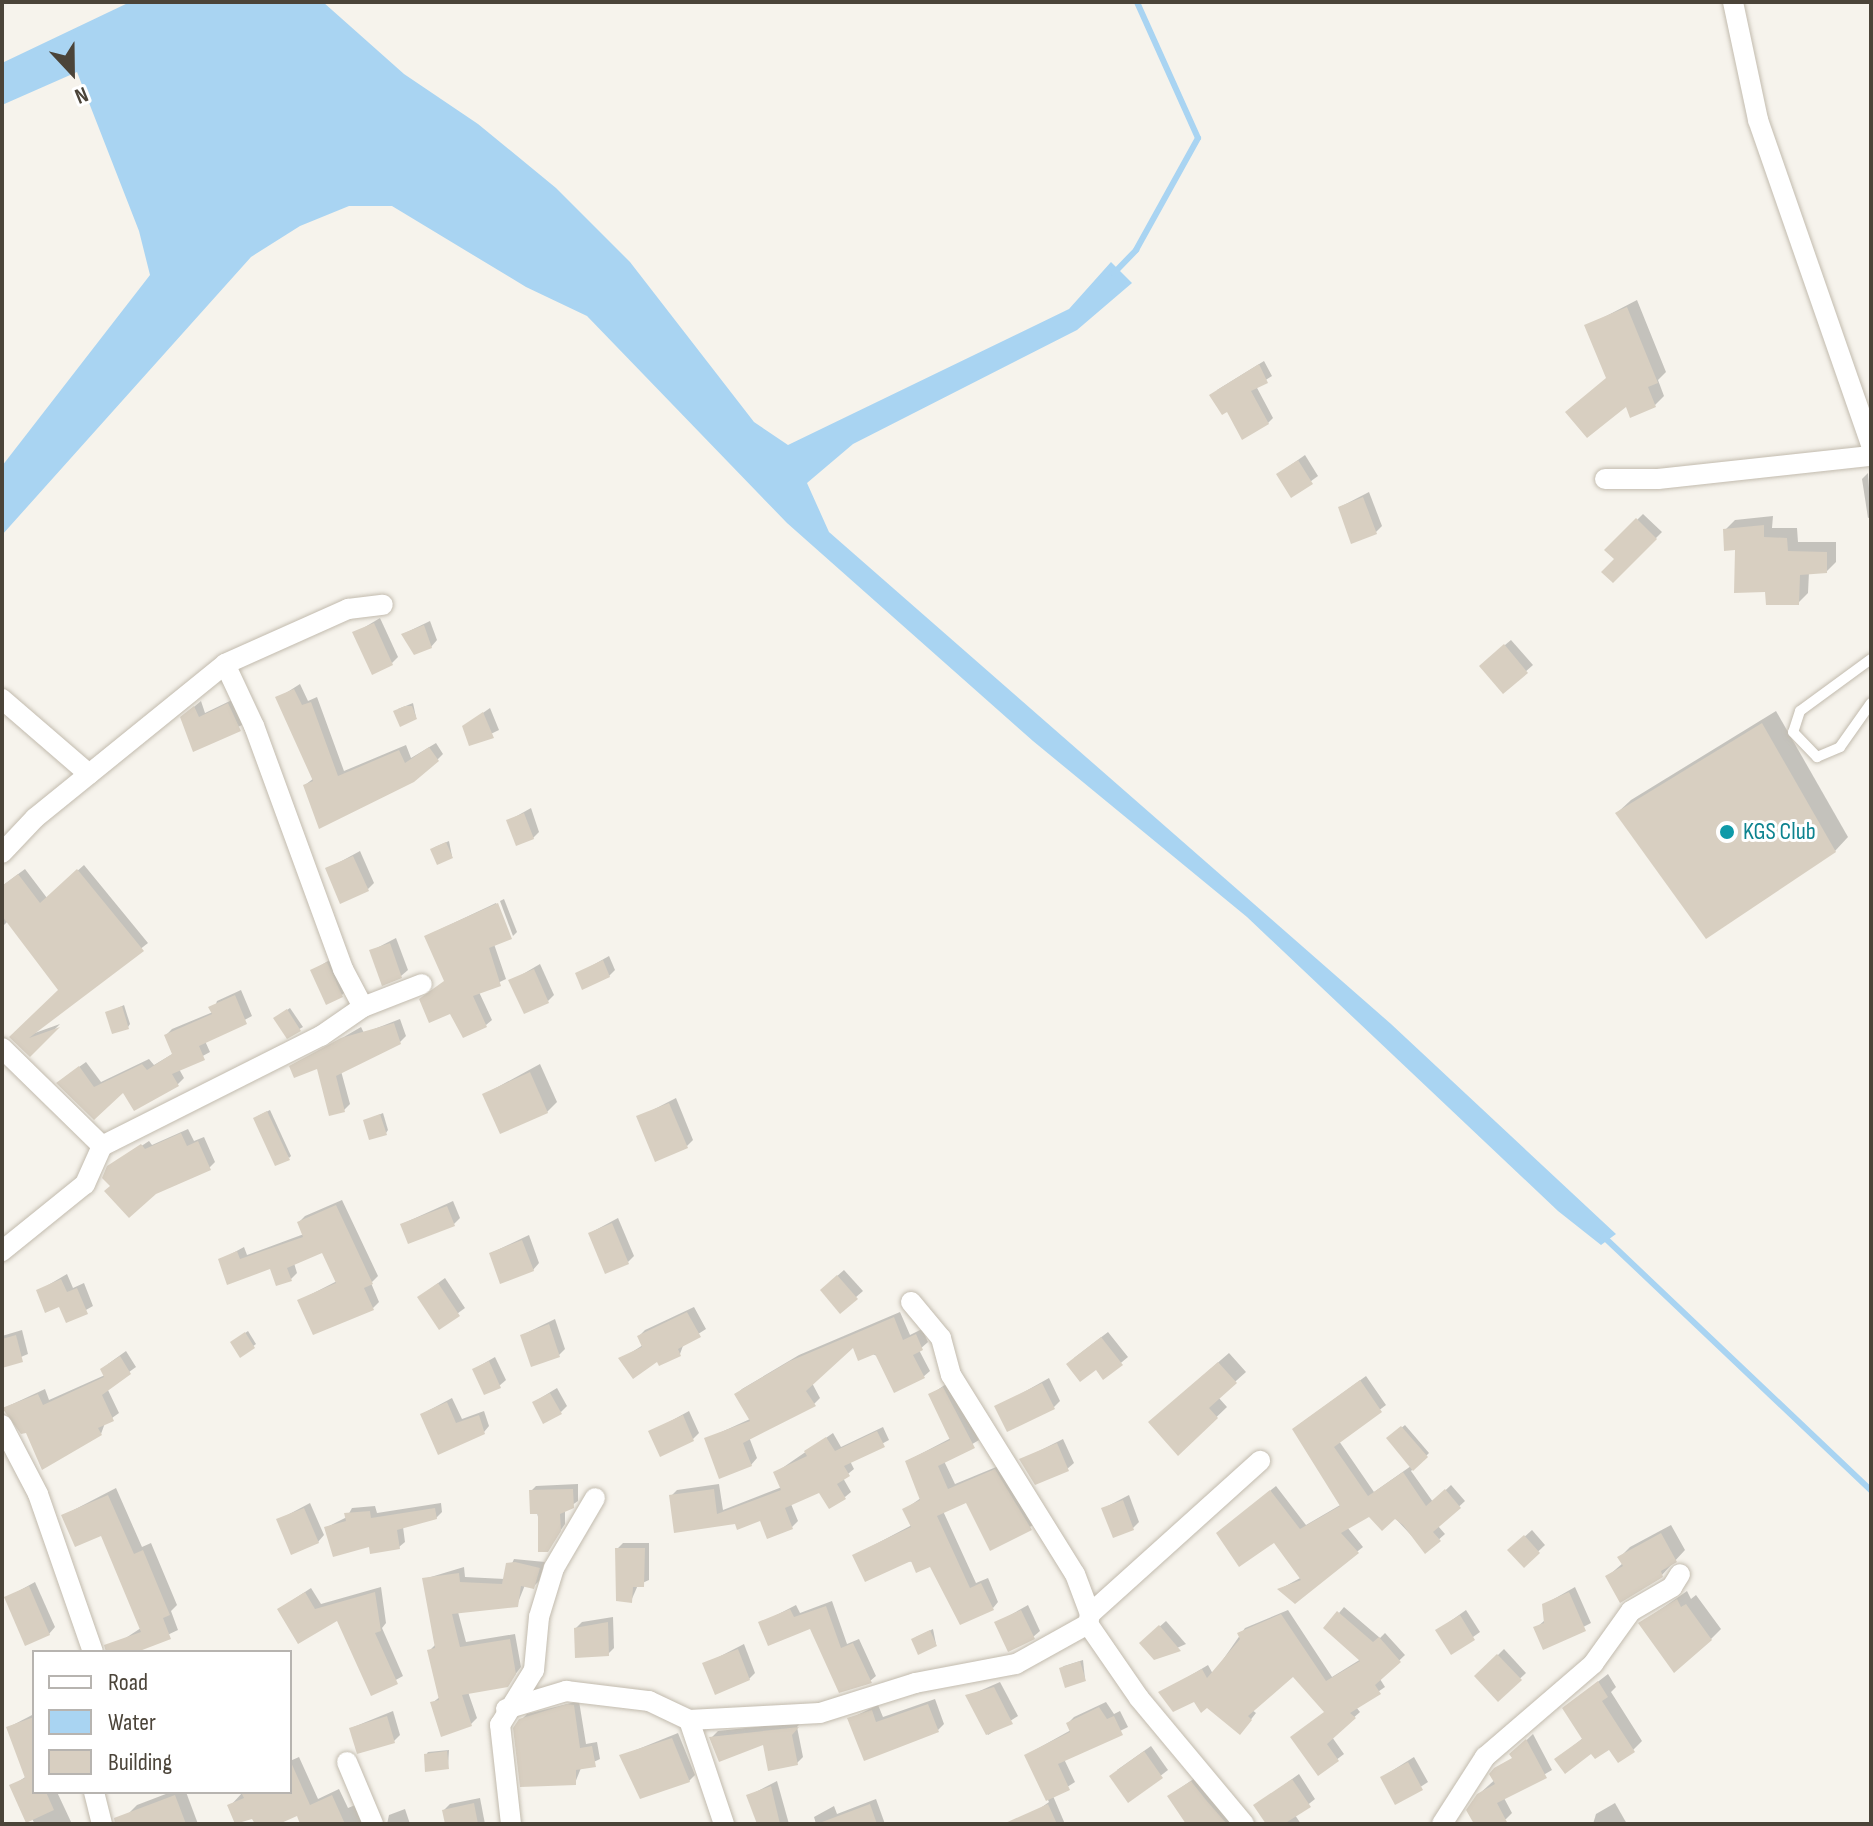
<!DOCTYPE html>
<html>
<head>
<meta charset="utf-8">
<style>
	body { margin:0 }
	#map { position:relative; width:1873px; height:1826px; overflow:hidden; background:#f6f3ec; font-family:"Sofia Sans Condensed",sans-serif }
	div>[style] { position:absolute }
	.water>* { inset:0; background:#a9d4f2 }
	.shadow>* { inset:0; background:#0003 }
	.stream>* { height:6px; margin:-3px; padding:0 3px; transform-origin:3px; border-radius:3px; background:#a9d4f2 }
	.building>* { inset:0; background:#d8cfc1 }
	.roads { filter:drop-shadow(0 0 2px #c2bbae) drop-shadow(0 0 2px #c2bbae) }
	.service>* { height:10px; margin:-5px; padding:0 5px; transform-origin:5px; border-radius:5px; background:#fff }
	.minor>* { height:20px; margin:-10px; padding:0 10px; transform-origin:10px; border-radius:10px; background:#fff }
	.dots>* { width:22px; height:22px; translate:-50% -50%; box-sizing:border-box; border:4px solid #fff; border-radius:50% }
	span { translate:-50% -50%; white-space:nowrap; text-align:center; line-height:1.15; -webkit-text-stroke:6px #fff; paint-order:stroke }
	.culture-label { font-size:24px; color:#0d838f }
	.left { translate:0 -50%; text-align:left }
	.frame { position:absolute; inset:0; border:4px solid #4b4439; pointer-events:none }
	.legend { position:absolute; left:32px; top:1650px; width:260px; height:144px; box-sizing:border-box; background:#fff; border:2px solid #b7b4b0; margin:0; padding:10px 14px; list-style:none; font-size:24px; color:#4b4439 }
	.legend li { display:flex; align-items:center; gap:16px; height:40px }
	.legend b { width:40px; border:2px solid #b7b4b0 }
	.north { position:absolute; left:32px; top:32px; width:80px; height:80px; -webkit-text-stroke:6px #fff; paint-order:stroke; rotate:158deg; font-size:22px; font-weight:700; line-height:32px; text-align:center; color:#4b4439 }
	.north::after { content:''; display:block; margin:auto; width:28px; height:36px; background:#4b4439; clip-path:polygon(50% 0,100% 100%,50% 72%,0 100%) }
</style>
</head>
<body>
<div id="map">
	<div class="water">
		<i style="clip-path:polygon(130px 2px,323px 2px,404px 74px,478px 124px,556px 188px,630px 262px,754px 422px,788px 445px,1069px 309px,1111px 262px,1132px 283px,1077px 330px,853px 444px,807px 483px,829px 532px,1391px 1024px,1616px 1234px,1601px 1245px,1558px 1211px,1247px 917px,1033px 741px,787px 523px,587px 316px,526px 287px,392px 206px,349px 206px,300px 226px,251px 257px,2px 535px,2px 466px,150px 275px,139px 231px,77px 72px,2px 105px,2px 63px)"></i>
	</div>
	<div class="shadow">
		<i style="clip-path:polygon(1637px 300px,1666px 372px,1658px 380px,1664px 396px,1655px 405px,1608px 377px,1587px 326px)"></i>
		<i style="clip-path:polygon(1264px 361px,1272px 376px,1256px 386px,1273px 418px,1268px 423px,1217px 390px)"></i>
		<i style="clip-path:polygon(1305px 455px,1318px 476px,1292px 495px,1278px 474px)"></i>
		<i style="clip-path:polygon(1868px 473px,1871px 517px,1868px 518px,1862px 479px)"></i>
		<i style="clip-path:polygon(1369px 492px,1382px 526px,1376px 532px,1340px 507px)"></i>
		<i style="clip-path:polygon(1643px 514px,1662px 532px,1613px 581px,1617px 559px,1607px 550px)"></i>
		<i style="clip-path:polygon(1773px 516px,1772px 528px,1797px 528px,1798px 542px,1836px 542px,1836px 562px,1826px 572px,1809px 572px,1808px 593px,1798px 603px,1767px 590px,1725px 530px,1735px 520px)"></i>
		<i style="clip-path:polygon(380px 618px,398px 657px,392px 663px,355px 633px)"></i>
		<i style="clip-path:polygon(430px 621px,437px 640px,431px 647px,403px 634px)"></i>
		<i style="clip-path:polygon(1511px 640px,1533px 665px,1503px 692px,1487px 660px)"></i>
		<i style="clip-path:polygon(300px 684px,308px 701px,317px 697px,344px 771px,406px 745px,411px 758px,436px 743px,443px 754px,437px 760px,305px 785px,314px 778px,278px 698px)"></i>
		<i style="clip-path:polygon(234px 699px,246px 723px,194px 749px,189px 711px,201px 701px,205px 713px)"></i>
		<i style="clip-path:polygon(413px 703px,416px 717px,398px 709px)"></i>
		<i style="clip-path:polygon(490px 708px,499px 730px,470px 744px,464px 726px)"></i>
		<i style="clip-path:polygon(1776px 711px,1848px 837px,1835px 851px,1617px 813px,1631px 800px)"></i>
		<i style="clip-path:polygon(531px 808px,539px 832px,533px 838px,508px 821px)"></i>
		<i style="clip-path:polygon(449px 841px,452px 856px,432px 849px,435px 847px)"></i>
		<i style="clip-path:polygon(360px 851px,374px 883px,367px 890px,327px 869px)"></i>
		<i style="clip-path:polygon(84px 865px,148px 943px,32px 1034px,60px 1024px,30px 1054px,12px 1037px,60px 990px,8px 921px,2px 927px,2px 886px,25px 869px,47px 898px)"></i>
		<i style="clip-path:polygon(504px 899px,517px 932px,513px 936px,500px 901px)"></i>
		<i style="clip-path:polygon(496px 903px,509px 937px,494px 944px,506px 979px,479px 992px,492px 1020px,486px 1025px,451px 1011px,446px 980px,426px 936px)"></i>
		<i style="clip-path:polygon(396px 938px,408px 970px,401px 976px,371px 951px)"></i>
		<i style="clip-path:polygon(609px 956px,615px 970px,609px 976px,577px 974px)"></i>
		<i style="clip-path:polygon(333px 958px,348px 989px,342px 995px,313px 970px)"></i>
		<i style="clip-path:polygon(540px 964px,554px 995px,548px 1001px,511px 981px)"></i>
		<i style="clip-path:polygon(241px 990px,252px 1016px,205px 1041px,210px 1052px,179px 1069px,184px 1078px,178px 1084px,123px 1089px,94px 1117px,65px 1077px,86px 1062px,101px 1082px,149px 1059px,154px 1065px,174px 1053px,166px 1035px,172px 1029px,213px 1012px,217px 1001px)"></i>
		<i style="clip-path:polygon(124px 1005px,130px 1024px,128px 1027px,108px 1013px)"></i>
		<i style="clip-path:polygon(290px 1008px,303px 1027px,287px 1036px,278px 1016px)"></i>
		<i style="clip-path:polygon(400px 1019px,406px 1036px,400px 1042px,341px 1071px,350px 1104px,344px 1110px,319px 1067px,292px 1067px,361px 1027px,364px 1033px)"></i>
		<i style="clip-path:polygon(540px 1064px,557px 1102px,547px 1112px,485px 1094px)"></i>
		<i style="clip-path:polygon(676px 1098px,693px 1140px,687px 1146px,639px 1117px)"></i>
		<i style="clip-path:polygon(270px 1110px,291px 1156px,289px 1158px,258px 1116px)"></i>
		<i style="clip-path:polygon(383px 1113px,388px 1130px,386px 1133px,365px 1121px)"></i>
		<i style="clip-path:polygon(188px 1129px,194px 1141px,204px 1137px,215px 1162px,209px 1168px,112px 1186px,111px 1166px,149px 1141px,152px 1145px)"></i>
		<i style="clip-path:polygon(342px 1200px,378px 1276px,371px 1283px,379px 1302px,373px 1308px,300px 1300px,337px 1281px,323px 1250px,294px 1263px,297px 1273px,291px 1279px,271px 1266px,220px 1260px,244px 1247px,247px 1255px,304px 1234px,299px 1222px,305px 1216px)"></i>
		<i style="clip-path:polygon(453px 1201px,460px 1218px,454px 1224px,402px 1224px)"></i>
		<i style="clip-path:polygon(618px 1218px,634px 1256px,628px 1262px,590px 1233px)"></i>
		<i style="clip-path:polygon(529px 1235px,539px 1263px,533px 1270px,491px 1253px)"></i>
		<i style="clip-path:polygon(844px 1270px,863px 1291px,840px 1311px,828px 1284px)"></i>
		<i style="clip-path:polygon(67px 1274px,73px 1288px,84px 1283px,93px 1306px,68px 1320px,60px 1304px,38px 1291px)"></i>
		<i style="clip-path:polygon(445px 1278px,465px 1308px,439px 1327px,419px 1297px)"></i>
		<i style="clip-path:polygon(694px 1307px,706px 1329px,684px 1343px,680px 1354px,660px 1364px,658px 1359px,621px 1359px,643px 1345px,639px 1336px,645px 1330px)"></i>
		<i style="clip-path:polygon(900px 1312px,910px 1335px,922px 1329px,928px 1342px,919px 1350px,930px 1371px,923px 1377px,853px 1345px,812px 1383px,820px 1398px,814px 1404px,749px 1437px,757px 1458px,751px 1465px,706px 1439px,750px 1419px,736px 1395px,742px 1389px,799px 1355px)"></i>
		<i style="clip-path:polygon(555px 1319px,565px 1349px,559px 1355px,522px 1335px)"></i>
		<i style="clip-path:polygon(22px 1330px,28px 1354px,2px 1365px,2px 1336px)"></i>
		<i style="clip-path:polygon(248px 1331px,256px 1344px,241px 1355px,235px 1340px)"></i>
		<i style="clip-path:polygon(1108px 1332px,1128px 1357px,1104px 1377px,1096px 1368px,1074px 1358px)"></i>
		<i style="clip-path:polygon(126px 1351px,136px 1367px,107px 1388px,119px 1413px,105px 1423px,101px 1434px,27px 1430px,4px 1408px,45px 1389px,49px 1400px,105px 1375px,108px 1364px)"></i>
		<i style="clip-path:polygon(1229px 1353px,1246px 1372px,1218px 1397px,1227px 1407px,1179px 1453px,1161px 1412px)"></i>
		<i style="clip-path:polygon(495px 1357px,506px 1380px,499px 1386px,474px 1369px)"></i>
		<i style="clip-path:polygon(1366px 1376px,1386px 1405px,1339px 1441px,1374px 1492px,1411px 1466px,1389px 1438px,1405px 1425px,1429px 1453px,1411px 1471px,1433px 1502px,1451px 1485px,1465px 1501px,1438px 1526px,1445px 1534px,1426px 1551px,1394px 1517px,1369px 1514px,1347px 1527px,1363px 1547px,1295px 1601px,1280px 1589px,1302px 1577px,1274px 1540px,1224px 1528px,1276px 1486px,1306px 1525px,1342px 1504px,1300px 1424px)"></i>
		<i style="clip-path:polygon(1049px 1378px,1060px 1401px,1054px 1407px,997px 1407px)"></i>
		<i style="clip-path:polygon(949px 1382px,979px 1440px,944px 1461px,955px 1484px,1001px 1465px,1037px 1523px,991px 1548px,967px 1500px,943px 1511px,976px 1583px,988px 1578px,998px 1602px,993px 1608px,931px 1564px,855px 1555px,912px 1525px,905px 1509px,921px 1498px,907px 1461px,951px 1438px,930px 1395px)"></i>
		<i style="clip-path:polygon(557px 1388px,567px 1406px,561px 1412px,534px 1402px)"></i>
		<i style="clip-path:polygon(452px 1398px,462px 1419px,484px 1411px,489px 1426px,484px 1432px,422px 1414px)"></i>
		<i style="clip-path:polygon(689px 1411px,699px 1433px,693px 1439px,651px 1432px)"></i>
		<i style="clip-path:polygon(883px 1427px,889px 1440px,850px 1461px,854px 1469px,843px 1478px,851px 1492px,845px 1497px,820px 1491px,791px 1504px,798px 1521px,792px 1527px,762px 1518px,736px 1522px,671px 1496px,677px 1490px,719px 1484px,723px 1510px,782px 1487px,775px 1473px,833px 1433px,841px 1447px)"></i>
		<i style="clip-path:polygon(1063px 1439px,1074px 1463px,1067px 1469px,1021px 1460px)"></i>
		<i style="clip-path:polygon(578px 1484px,578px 1501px,565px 1510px,565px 1524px,547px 1550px,531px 1491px,536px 1486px)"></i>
		<i style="clip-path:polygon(116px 1488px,142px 1547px,151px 1543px,177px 1605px,171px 1611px,178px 1630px,131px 1652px,125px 1652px,121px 1641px,141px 1628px,102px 1533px,64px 1515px)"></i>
		<i style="clip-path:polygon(1129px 1495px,1139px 1522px,1133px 1528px,1104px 1508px)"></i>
		<i style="clip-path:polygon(310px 1503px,324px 1535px,318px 1542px,278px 1520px)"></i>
		<i style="clip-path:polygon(441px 1503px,442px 1512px,436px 1518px,403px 1527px,405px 1542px,399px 1547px,371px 1544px,327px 1527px,347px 1517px,352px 1508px,375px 1506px,377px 1513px)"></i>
		<i style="clip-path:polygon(1671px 1525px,1685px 1550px,1661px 1576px,1608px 1576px,1623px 1563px,1620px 1557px,1630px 1547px)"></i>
		<i style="clip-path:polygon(1532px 1530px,1545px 1545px,1524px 1565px,1510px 1550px)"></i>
		<i style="clip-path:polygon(623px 1543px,649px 1543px,649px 1580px,638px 1585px,631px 1601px,617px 1549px)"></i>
		<i style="clip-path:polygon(514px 1559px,545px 1562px,539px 1581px,533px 1587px,525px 1585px,517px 1605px,458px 1612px,466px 1642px,515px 1634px,521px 1667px,507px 1685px,468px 1692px,477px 1718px,471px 1724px,432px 1703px,441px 1696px,430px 1650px,436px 1644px,424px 1579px,464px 1567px,465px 1577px,505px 1579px)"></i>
		<i style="clip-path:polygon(35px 1582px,55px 1627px,49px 1634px,6px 1598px)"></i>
		<i style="clip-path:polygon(381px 1587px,386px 1623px,382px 1628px,403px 1676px,372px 1693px,338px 1618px,279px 1609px,311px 1588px,321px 1604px)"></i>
		<i style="clip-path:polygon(1575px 1587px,1591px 1623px,1544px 1647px,1536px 1628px,1545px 1620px,1545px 1604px)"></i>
		<i style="clip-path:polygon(1687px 1591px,1691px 1599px,1696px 1595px,1721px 1629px,1711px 1639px,1641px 1623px)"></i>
		<i style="clip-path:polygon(832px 1601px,847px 1644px,859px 1639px,876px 1676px,870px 1681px,811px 1626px,761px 1623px,796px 1605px,800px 1613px)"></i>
		<i style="clip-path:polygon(1028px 1605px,1040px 1631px,1033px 1637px,996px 1623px)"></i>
		<i style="clip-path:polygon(1344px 1607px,1380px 1638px,1385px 1633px,1405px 1655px,1380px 1679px,1385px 1687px,1356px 1707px,1360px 1712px,1332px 1737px,1344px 1754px,1319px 1773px,1326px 1711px,1294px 1674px,1252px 1710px,1256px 1713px,1245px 1727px,1195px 1699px,1161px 1693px,1208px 1665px,1213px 1674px,1245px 1628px,1288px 1610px,1332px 1677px,1361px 1659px,1339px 1613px)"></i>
		<i style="clip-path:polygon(1466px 1610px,1480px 1632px,1452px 1652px,1438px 1630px)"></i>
		<i style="clip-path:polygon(613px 1617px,614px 1648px,608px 1654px,576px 1628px,582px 1622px)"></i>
		<i style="clip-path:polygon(1166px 1621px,1186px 1644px,1154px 1658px,1148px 1637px)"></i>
		<i style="clip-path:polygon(933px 1629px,936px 1644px,913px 1639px,916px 1637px)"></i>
		<i style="clip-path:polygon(744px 1644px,755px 1673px,749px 1679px,705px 1664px)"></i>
		<i style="clip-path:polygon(1504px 1649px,1526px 1673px,1498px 1699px,1477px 1676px)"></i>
		<i style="clip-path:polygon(1083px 1660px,1085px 1679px,1061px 1668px,1064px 1666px)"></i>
		<i style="clip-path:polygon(1608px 1674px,1616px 1687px,1611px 1692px,1642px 1741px,1633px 1750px,1610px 1747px,1557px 1759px,1583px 1738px,1564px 1708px)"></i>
		<i style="clip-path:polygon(1000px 1682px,1018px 1716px,988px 1735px,968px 1696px)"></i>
		<i style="clip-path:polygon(935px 1699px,944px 1724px,938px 1730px,849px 1719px,878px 1705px,883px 1717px)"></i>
		<i style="clip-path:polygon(579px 1701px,586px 1744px,597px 1742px,600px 1759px,581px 1768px,575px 1783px,521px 1720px,527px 1714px)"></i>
		<i style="clip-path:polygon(1106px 1702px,1114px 1714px,1120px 1711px,1128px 1727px,1064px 1759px,1075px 1782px,1053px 1796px,1065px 1824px,1018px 1824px,1049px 1802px,1026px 1755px,1071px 1730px,1068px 1723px,1074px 1717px)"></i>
		<i style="clip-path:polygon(393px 1711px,400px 1735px,394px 1741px,351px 1728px)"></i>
		<i style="clip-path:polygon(34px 1714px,34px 1755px,9px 1727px)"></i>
		<i style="clip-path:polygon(801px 1722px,797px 1727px,803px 1757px,797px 1763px,765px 1743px,712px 1737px,718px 1731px)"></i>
		<i style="clip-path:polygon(678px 1733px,695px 1775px,689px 1781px,621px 1756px)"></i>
		<i style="clip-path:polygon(1533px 1734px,1552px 1770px,1504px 1798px,1512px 1813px,1506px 1819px,1476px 1824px,1478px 1795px,1521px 1756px,1518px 1748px)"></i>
		<i style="clip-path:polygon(1151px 1746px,1168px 1770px,1129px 1800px,1117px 1770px)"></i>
		<i style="clip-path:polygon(449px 1750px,448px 1767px,426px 1755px,428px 1752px)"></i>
		<i style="clip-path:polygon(299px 1757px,318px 1799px,339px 1789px,348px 1808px,360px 1803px,366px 1818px,361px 1824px,303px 1824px,298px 1814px,274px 1824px,257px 1824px,254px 1816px,230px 1806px,243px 1792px,290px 1792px,290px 1761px)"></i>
		<i style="clip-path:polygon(1414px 1757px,1428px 1782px,1396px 1803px,1382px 1777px)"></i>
		<i style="clip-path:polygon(34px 1771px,34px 1792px,57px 1792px,72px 1824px,35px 1824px,12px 1786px)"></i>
		<i style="clip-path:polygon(1299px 1774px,1315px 1799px,1295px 1815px,1301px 1824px,1268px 1824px,1256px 1805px)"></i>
		<i style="clip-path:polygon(1198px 1776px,1239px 1824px,1188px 1824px,1176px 1791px)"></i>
		<i style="clip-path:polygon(777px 1781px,789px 1824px,758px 1824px,748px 1796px)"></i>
		<i style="clip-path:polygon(171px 1792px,186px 1792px,198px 1824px,132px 1824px,128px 1814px,137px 1805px)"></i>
		<i style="clip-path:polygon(480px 1798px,485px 1824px,447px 1824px,444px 1810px,450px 1804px)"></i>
		<i style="clip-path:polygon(876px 1799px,885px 1824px,816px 1824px,814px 1817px,834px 1806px,837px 1814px)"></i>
		<i style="clip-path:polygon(1615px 1803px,1627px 1824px,1593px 1824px,1596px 1814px)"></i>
		<i style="clip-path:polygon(405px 1809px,410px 1824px,387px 1824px,389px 1815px)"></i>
	</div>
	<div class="stream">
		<i style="left:1114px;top:273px;width:32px;rotate:-46deg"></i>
		<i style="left:1136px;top:250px;width:128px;rotate:-61deg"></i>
		<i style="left:1198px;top:138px;width:149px;rotate:-114.2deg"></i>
		<i style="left:1604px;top:1237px;width:368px;rotate:43.5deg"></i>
	</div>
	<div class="building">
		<i style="clip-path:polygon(1627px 307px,1658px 383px,1648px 387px,1656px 407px,1630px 418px,1626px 407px,1587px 438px,1565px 412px,1606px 378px,1584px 325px)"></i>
		<i style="clip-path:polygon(1259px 364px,1268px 383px,1251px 391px,1269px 424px,1242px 440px,1227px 412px,1222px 415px,1209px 395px)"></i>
		<i style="clip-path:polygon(1298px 460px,1313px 484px,1291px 498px,1276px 474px)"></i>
		<i style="clip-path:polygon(1363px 497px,1377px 534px,1351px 544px,1338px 507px)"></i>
		<i style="clip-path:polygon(1636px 518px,1657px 539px,1613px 583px,1601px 572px,1614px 559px,1604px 550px)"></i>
		<i style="clip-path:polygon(1764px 525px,1764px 537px,1787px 538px,1788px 551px,1827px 552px,1827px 573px,1800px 575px,1799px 605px,1766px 605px,1765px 592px,1734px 593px,1735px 550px,1724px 551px,1723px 529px)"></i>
		<i style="clip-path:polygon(374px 623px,393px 665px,372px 675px,352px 632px)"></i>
		<i style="clip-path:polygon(424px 625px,432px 648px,414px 655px,401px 634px)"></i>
		<i style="clip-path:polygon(1504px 644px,1528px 673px,1503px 694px,1479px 666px)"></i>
		<i style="clip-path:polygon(294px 689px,302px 705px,311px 702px,338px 776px,399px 750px,405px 763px,429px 747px,439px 761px,414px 782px,319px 829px,303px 785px,313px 781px,275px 697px)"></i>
		<i style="clip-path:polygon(228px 703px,241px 731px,193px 752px,180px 717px,194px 706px,199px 717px)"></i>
		<i style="clip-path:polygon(405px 706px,412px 706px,417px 719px,400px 727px,393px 711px)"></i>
		<i style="clip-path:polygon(483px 712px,494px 738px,469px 746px,462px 726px)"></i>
		<i style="clip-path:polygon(1762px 723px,1836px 852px,1706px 939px,1615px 813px)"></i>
		<i style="clip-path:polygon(524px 813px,534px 839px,516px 846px,506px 820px)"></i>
		<i style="clip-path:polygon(446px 842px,453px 858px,437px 865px,430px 849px)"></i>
		<i style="clip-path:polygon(353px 856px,369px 891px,340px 904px,325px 868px)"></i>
		<i style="clip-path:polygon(77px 869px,144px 951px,29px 1038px,60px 1027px,30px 1057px,9px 1037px,58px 990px,2px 916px,2px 886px,18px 874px,40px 903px)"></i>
		<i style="clip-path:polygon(498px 903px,512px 939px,489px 948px,501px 986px,473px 996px,487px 1027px,463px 1038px,450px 1014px,429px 1023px,419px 999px,444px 981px,424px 936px)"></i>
		<i style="clip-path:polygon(390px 943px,402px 978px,382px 986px,369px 950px)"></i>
		<i style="clip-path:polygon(603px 960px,610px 977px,582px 990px,575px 973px)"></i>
		<i style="clip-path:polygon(327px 962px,343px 997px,326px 1005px,310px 970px)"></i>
		<i style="clip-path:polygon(534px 969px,549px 1003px,524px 1014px,508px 980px)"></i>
		<i style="clip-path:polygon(235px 995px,247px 1024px,199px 1046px,205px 1060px,172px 1074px,179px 1086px,134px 1111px,123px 1093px,94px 1120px,56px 1083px,79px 1066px,94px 1087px,142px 1064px,147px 1070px,172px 1054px,164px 1035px,212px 1014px,208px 1007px)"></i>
		<i style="clip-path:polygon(122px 1006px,129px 1029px,112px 1034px,105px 1012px)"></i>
		<i style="clip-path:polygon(287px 1009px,301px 1031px,287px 1039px,273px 1018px)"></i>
		<i style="clip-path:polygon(394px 1023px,401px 1044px,336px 1076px,345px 1112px,329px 1116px,317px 1069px,294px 1078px,289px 1066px,341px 1038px)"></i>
		<i style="clip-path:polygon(530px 1072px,548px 1113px,500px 1134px,482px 1094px)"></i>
		<i style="clip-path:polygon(669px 1103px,688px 1148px,655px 1162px,636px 1116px)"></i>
		<i style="clip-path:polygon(267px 1111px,290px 1160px,275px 1166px,253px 1118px)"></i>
		<i style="clip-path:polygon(380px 1114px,387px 1135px,369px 1140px,363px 1120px)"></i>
		<i style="clip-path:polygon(181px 1133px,187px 1146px,198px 1141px,211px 1170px,156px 1194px,129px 1218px,104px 1191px,110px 1186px,102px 1178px,107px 1166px,141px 1144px,145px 1149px)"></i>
		<i style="clip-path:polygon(336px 1205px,373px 1284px,364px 1288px,374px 1310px,313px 1335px,297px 1300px,336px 1283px,322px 1253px,287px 1268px,292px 1281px,276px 1286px,270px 1269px,227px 1285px,218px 1259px,237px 1251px,240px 1259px,303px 1237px,297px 1222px)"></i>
		<i style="clip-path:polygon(447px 1206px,455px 1226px,408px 1244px,400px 1224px)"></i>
		<i style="clip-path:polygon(612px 1223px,629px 1264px,605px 1274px,588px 1233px)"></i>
		<i style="clip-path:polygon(522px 1240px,534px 1271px,500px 1284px,489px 1253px)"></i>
		<i style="clip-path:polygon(837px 1275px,858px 1299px,840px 1314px,820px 1290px)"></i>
		<i style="clip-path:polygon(61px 1279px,67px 1292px,77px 1288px,88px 1314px,66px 1323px,59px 1307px,45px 1313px,36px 1290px)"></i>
		<i style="clip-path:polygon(438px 1283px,460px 1316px,439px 1330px,417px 1297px)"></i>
		<i style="clip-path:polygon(687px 1312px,701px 1337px,678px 1349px,681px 1356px,659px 1366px,657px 1362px,633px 1379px,618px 1358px,642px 1347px,637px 1336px)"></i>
		<i style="clip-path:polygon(894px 1317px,903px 1340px,916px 1334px,923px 1350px,913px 1355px,925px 1378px,894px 1393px,875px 1354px,858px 1361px,853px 1348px,806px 1391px,816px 1406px,743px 1443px,752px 1466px,719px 1479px,704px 1438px,750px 1421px,734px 1394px,790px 1361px)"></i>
		<i style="clip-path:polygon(549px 1324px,560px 1357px,531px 1367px,520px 1335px)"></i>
		<i style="clip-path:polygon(245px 1332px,255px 1348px,240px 1358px,230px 1342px)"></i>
		<i style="clip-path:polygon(16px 1335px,23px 1362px,2px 1368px,2px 1339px)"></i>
		<i style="clip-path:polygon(1101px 1337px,1123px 1365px,1103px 1380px,1096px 1370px,1080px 1382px,1066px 1364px)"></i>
		<i style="clip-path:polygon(120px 1356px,131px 1374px,102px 1395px,114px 1421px,98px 1428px,102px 1435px,42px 1470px,26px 1433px,21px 1434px,2px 1408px,38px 1394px,43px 1405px,104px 1377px,100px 1369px)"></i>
		<i style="clip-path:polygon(489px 1361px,501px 1388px,484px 1395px,472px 1369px)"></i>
		<i style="clip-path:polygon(1218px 1362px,1237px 1383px,1209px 1408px,1218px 1418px,1178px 1456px,1148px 1422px)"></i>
		<i style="clip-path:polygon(1360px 1380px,1382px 1412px,1334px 1447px,1368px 1496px,1403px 1472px,1426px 1506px,1445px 1489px,1461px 1508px,1433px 1532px,1441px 1541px,1425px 1554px,1403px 1525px,1395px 1519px,1382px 1531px,1369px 1517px,1341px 1533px,1359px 1553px,1295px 1604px,1277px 1589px,1301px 1580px,1274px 1543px,1239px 1567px,1216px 1533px,1270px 1490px,1300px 1529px,1340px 1506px,1292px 1429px)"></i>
		<i style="clip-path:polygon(1042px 1383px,1055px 1409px,1007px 1432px,994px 1406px)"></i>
		<i style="clip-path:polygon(943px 1387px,975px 1448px,938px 1466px,948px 1489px,995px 1469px,1032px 1530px,990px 1551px,966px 1503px,937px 1516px,970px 1588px,981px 1583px,994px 1610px,960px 1625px,930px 1567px,916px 1573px,911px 1561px,865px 1582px,852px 1555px,911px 1527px,902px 1509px,920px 1500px,905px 1461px,950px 1440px,928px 1394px)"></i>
		<i style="clip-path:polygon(550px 1393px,562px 1414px,543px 1424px,532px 1402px)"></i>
		<i style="clip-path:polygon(447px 1402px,456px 1423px,479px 1415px,485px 1434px,438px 1455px,420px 1414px)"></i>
		<i style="clip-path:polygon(683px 1415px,694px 1441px,660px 1457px,648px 1431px)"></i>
		<i style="clip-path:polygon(1401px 1426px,1428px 1457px,1413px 1471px,1386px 1438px)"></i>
		<i style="clip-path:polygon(877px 1431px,885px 1447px,844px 1466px,850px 1476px,837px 1484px,846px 1499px,829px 1509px,819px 1493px,785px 1508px,793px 1529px,767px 1539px,760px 1521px,737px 1530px,735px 1524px,674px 1533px,669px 1495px,714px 1489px,717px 1514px,781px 1490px,773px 1472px,807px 1456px,804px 1451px,826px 1437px,835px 1451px)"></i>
		<i style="clip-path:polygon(1057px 1443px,1069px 1471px,1035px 1485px,1019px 1459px)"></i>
		<i style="clip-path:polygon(573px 1489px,574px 1508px,560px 1514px,561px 1531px,548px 1552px,538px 1552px,538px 1514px,530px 1514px,529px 1490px)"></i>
		<i style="clip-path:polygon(108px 1495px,134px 1554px,143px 1550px,170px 1615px,163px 1618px,171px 1639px,137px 1652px,106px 1652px,104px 1645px,141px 1632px,101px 1536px,75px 1547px,61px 1515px)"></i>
		<i style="clip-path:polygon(1123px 1500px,1134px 1530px,1113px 1538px,1101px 1508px)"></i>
		<i style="clip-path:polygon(304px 1508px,319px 1543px,291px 1555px,276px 1519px)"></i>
		<i style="clip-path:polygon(435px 1508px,437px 1519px,397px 1530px,400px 1549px,370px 1554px,369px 1547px,333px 1557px,324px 1527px,346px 1521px,344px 1513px,370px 1511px,371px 1518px)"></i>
		<i style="clip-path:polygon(1661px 1533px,1677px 1562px,1661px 1571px,1663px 1577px,1620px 1603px,1605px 1576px,1623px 1566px,1617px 1557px)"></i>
		<i style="clip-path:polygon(1524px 1535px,1540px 1553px,1524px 1568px,1507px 1550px)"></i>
		<i style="clip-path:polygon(615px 1548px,645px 1548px,644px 1587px,633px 1587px,632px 1603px,616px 1601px)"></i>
		<i style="clip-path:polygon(515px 1562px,540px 1568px,534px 1589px,521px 1586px,518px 1607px,452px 1614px,460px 1647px,510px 1639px,516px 1674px,508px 1687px,462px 1695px,472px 1726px,441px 1737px,430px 1702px,439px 1700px,427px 1650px,435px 1648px,422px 1578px,459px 1573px,460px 1582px,502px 1584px,506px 1563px)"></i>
		<i style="clip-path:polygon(29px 1586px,50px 1635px,25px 1646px,4px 1597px)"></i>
		<i style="clip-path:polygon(305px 1592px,315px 1609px,375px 1592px,381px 1631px,375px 1633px,398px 1684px,371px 1696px,337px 1621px,298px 1644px,277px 1609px)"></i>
		<i style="clip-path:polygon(1569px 1592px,1586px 1631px,1543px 1650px,1533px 1627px,1544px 1623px,1542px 1604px)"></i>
		<i style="clip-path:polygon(1677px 1599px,1681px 1607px,1686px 1604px,1712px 1640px,1674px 1673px,1638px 1623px)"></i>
		<i style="clip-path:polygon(826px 1606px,841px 1648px,853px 1643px,872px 1683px,839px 1693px,810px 1629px,768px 1646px,758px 1622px,790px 1609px,794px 1617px)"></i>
		<i style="clip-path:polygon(1021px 1610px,1035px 1639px,1008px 1652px,994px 1622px)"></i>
		<i style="clip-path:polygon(1337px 1611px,1373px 1642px,1379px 1637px,1401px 1662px,1375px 1685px,1381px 1694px,1350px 1713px,1356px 1718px,1327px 1744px,1339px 1761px,1318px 1776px,1290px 1737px,1324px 1712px,1293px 1677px,1248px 1716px,1252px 1720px,1240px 1735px,1207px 1708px,1201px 1713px,1194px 1702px,1173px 1712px,1158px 1692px,1202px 1669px,1207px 1678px,1240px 1639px,1237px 1633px,1281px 1614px,1326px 1681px,1360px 1661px,1323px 1628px)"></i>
		<i style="clip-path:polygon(1460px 1615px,1475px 1640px,1451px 1655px,1435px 1630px)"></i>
		<i style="clip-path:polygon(608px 1622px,609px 1656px,575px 1658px,574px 1628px)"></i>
		<i style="clip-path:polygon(1159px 1625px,1181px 1651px,1154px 1660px,1139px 1643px)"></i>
		<i style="clip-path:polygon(930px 1630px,937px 1646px,918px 1655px,911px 1639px)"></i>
		<i style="clip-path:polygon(738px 1649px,750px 1680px,715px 1695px,702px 1663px)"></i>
		<i style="clip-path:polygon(1497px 1654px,1522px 1680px,1498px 1702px,1474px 1676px)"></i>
		<i style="clip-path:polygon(1080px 1661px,1086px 1681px,1065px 1688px,1059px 1668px)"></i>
		<i style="clip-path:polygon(1598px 1681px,1608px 1697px,1602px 1701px,1635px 1752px,1618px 1763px,1609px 1750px,1595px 1759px,1591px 1754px,1565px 1774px,1554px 1759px,1582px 1739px,1562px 1708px)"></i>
		<i style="clip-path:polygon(994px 1687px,1013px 1724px,986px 1735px,965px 1695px)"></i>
		<i style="clip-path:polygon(567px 1704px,574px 1705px,580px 1748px,592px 1746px,596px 1767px,576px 1770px,576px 1785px,520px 1787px,513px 1728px,519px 1719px)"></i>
		<i style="clip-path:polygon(928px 1704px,939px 1732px,864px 1761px,847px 1718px,872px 1710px,876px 1722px)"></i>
		<i style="clip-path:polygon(1099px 1707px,1107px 1719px,1114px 1716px,1123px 1735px,1058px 1764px,1070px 1790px,1046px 1801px,1024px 1755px,1070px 1732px,1066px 1723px)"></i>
		<i style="clip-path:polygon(387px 1716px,395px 1743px,357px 1754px,349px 1728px)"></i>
		<i style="clip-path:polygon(34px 1717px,34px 1792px,46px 1792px,54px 1810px,26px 1823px,9px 1785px,25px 1778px,6px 1727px)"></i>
		<i style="clip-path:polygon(799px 1727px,792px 1735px,798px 1765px,768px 1771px,763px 1745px,719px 1762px,709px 1737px)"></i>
		<i style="clip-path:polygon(672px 1738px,690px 1782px,640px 1799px,619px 1755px)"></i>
		<i style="clip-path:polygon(1526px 1739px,1547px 1778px,1497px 1803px,1508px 1824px,1474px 1824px,1466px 1810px,1477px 1794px,1495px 1784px,1489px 1774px,1494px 1768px,1512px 1758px,1509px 1754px)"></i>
		<i style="clip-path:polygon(447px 1751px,449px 1769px,425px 1772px,424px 1754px)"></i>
		<i style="clip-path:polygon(1144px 1751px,1163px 1778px,1128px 1803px,1109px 1776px)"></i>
		<i style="clip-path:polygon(290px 1760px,310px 1805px,332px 1795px,345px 1824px,300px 1824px,297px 1816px,279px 1824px,255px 1824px,252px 1819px,235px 1824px,227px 1805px,244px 1798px,241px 1792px,290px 1792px)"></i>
		<i style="clip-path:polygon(1408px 1762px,1423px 1790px,1395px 1805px,1380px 1777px)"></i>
		<i style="clip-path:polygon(1292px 1779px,1311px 1807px,1284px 1824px,1266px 1824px,1253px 1805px)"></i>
		<i style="clip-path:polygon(1191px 1781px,1206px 1800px,1227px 1824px,1186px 1824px,1167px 1796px)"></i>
		<i style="clip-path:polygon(771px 1786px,780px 1824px,757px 1824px,746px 1795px)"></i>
		<i style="clip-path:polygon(175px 1795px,186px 1824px,115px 1824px,114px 1818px)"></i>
		<i style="clip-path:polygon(474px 1803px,478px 1824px,445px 1824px,442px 1810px)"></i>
		<i style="clip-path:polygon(870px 1804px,877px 1824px,822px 1824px,822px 1822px)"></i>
		<i style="clip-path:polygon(1048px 1804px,1057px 1824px,1003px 1824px)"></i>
	</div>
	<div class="roads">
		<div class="service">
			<i style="left:1871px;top:659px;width:88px;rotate:143.8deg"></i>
			<i style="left:1800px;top:711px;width:22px;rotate:108deg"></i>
			<i style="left:1793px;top:732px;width:35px;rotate:46deg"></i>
			<i style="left:1817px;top:757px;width:25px;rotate:-23deg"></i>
			<i style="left:1840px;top:747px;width:54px;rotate:-54.8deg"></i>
		</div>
		<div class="minor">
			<i style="left:1733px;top:2px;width:121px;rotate:78deg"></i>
			<i style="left:1758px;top:120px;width:343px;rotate:70.8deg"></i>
			<i style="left:1605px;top:479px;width:53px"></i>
			<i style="left:1658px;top:479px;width:214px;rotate:-6.2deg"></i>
			<i style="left:2px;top:699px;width:115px;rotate:40.8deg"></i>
			<i style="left:2px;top:853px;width:48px;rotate:-46.7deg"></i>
			<i style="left:35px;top:818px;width:245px;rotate:-39deg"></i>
			<i style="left:225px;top:664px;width:135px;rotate:-24.1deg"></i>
			<i style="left:348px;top:609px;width:35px;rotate:-7deg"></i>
			<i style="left:363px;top:1007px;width:63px;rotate:-21.3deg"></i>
			<i style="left:2px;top:1048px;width:140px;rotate:44.4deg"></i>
			<i style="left:102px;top:1146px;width:42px;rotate:114.1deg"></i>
			<i style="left:85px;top:1184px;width:107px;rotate:141.1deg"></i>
			<i style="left:102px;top:1146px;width:245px;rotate:-26.7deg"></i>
			<i style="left:321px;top:1036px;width:51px;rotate:-34.6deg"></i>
			<i style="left:363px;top:1007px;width:43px;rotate:-117.8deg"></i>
			<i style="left:343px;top:969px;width:259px;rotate:-110.1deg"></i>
			<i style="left:254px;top:726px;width:68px;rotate:-115.1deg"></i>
			<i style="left:911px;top:1302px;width:47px;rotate:50.2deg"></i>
			<i style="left:941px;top:1338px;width:38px;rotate:75deg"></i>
			<i style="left:951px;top:1375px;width:234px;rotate:58.1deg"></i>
			<i style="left:1075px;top:1574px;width:43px;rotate:69.4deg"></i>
			<i style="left:1090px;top:1614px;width:10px;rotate:101deg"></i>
			<i style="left:1088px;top:1624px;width:90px;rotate:55.4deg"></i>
			<i style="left:1139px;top:1698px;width:164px;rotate:50.2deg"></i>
			<i style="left:2px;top:1425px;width:78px;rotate:62.4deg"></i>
			<i style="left:38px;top:1494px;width:167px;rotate:70.8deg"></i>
			<i style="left:1090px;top:1614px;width:229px;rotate:-42deg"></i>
			<i style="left:506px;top:1709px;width:63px;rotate:-16.7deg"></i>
			<i style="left:566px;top:1691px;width:84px;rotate:6.9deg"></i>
			<i style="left:649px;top:1701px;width:44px;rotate:25.4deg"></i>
			<i style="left:689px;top:1720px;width:110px;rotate:71.4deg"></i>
			<i style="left:689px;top:1720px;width:131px;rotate:-3.1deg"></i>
			<i style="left:820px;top:1713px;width:100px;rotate:-17.5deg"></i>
			<i style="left:915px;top:1683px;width:103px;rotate:-10.7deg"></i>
			<i style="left:1016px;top:1664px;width:82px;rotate:-29.1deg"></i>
			<i style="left:347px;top:1762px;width:67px;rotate:67.2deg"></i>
			<i style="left:94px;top:1792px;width:33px;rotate:76deg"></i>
			<i style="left:511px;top:1824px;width:100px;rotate:-96.3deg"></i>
			<i style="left:500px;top:1725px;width:65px;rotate:-58.3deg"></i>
			<i style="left:534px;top:1670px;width:53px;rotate:-84.6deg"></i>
			<i style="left:539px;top:1617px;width:51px;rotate:-73deg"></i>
			<i style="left:554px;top:1568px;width:81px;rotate:-59.6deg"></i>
			<i style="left:1442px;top:1824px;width:80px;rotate:-57.3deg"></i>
			<i style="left:1485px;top:1757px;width:143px;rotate:-40.7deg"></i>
			<i style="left:1593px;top:1664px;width:65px;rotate:-54.4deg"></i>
			<i style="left:1631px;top:1611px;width:48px;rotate:-30.3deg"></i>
			<i style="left:1672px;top:1587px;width:15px;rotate:-58deg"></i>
		</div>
	</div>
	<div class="dots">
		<i style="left:1727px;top:832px;background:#0f9aa8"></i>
	</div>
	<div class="culture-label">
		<span class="left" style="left:1743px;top:832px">KGS Club</span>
	</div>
	<div class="frame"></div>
	<ul class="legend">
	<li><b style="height:10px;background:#fff"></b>Road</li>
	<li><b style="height:22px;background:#a9d4f2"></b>Water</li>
	<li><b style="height:22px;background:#d8cfc1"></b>Building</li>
	</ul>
	<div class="north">N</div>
</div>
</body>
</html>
